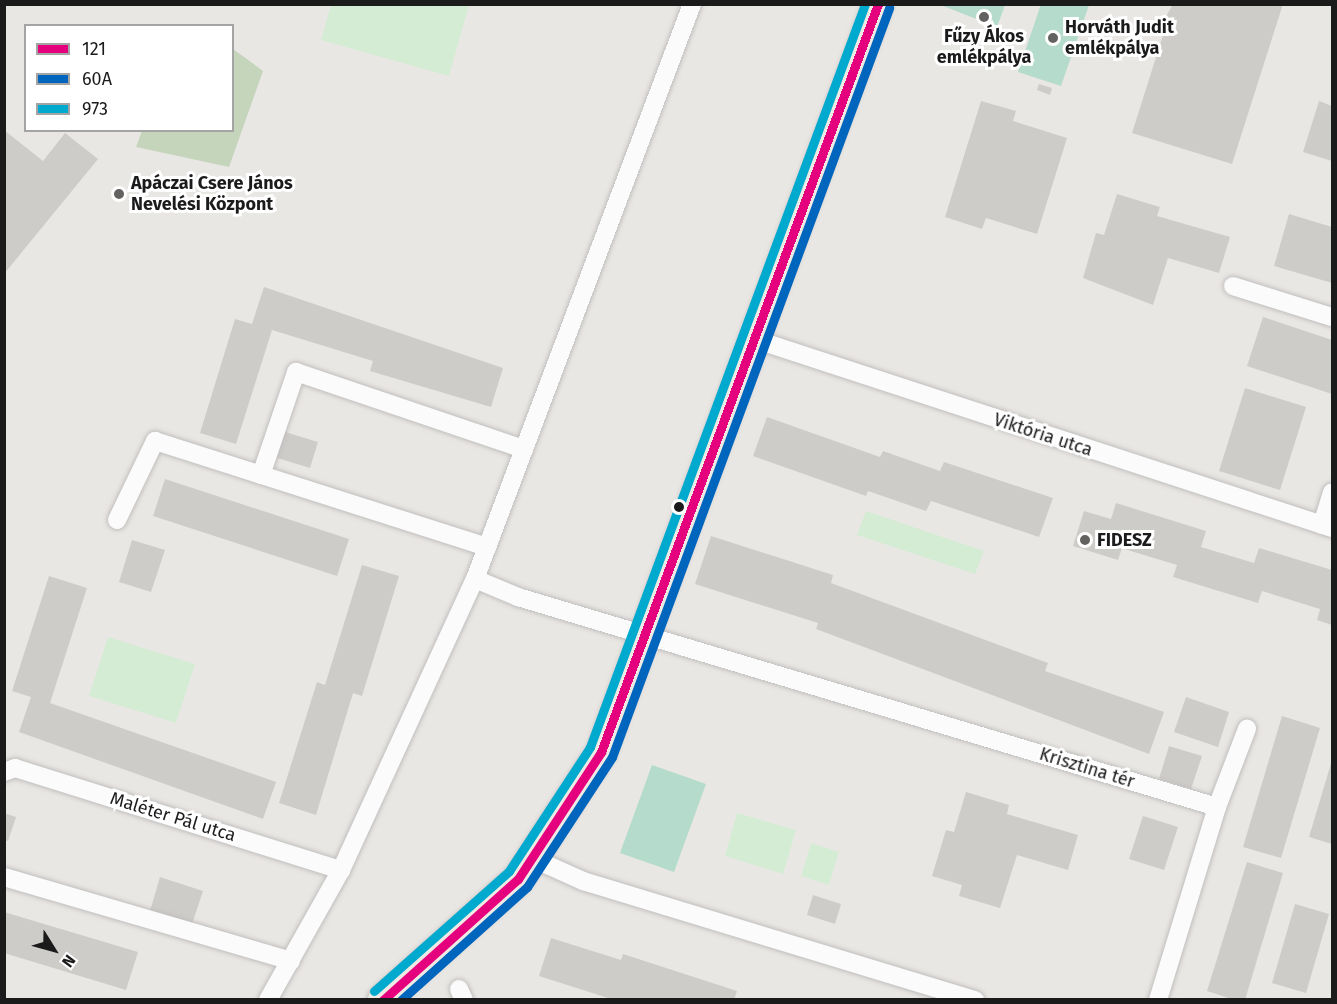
<!DOCTYPE html>
<html>
<head>
<meta charset="utf-8">
<style>
	body { margin:0 }
	#map { position:relative; width:1337px; height:1004px; overflow:hidden; background:#e9e7e4; font-family:"Fira Sans",sans-serif }
	div>[style] { position:absolute }
	.forest>* { inset:0; background:#c5d5bc }
	.park>* { inset:0; background:#d4ecd4 }
	.pitch>* { inset:0; background:#b4dbcb }
	.building>* { inset:0; background:#ceccc9 }
	.roads { filter:drop-shadow(0 0 2px #c0bfbe) drop-shadow(0 0 2px #c0bfbe) }
	.minor>* { height:18px; margin:-9px; padding:0 9px; transform-origin:9px; border-radius:9px; background:#fcfbfb }
	.primary>* { height:28px; margin:-14px; padding:0 14px; transform-origin:14px; border-radius:14px; background:#eeeae4 }
	.bus-1>* { height:9px; margin:-4.5px; padding:0 4.5px; transform-origin:4.5px; border-radius:4.5px; background:#e5007d }
	.bus-2>* { height:9px; margin:-4.5px; padding:0 4.5px; transform-origin:4.5px; border-radius:4.5px; background:#0065bd }
	.bus-3>* { height:9px; margin:-4.5px; padding:0 4.5px; transform-origin:4.5px; border-radius:4.5px; background:#00a9ce }
	.dots>* { width:16px; height:16px; translate:-50% -50%; box-sizing:border-box; border:3px solid #fff; border-radius:50% }
	span { translate:-50% -50%; white-space:nowrap; text-align:center; line-height:1.15; -webkit-text-stroke:6px #fff; paint-order:stroke }
	.poi-label { font-size:18px; color:#1b1b1b; font-weight:700 }
	.left { translate:0 -50%; text-align:left }
	.street-label { font-size:18px; color:#1b1b1b }
	.frame { position:absolute; inset:0; border:6px solid #1b1b1b; pointer-events:none }
	.legend { position:absolute; left:24px; top:24px; width:210px; height:108px; box-sizing:border-box; background:#fff; border:2px solid #a4a4a4; margin:0; padding:8px 10px; list-style:none; font-size:18px; color:#1b1b1b }
	.legend li { display:flex; align-items:center; gap:12px; height:30px }
	.legend b { width:30px; border:2px solid #a4a4a4 }
	.north { position:absolute; left:24px; top:920px; width:60px; height:60px; -webkit-text-stroke:4px #fff; paint-order:stroke; rotate:127deg; font-size:16px; font-weight:700; line-height:24px; text-align:center; color:#1b1b1b }
	.north::after { content:''; display:block; margin:auto; width:21px; height:27px; background:#1b1b1b; clip-path:polygon(50% 0,100% 100%,50% 72%,0 100%) }
</style>
</head>
<body>
<div id="map">
	<div class="forest">
		<i style="clip-path:polygon(233px 49px,263px 71px,229px 167px,136px 147px,142px 131px,232px 130px)"></i>
	</div>
	<div class="park">
		<i style="clip-path:polygon(331px 5px,331px 4px,469px 5px,449px 76px,321px 40px)"></i>
		<i style="clip-path:polygon(866px 511px,984px 551px,975px 574px,857px 535px)"></i>
		<i style="clip-path:polygon(108px 637px,195px 664px,176px 723px,89px 696px)"></i>
		<i style="clip-path:polygon(737px 813px,796px 830px,783px 874px,725px 856px)"></i>
		<i style="clip-path:polygon(811px 843px,839px 852px,829px 885px,801px 876px)"></i>
	</div>
	<div class="pitch">
		<i style="clip-path:polygon(938px 4px,1005px 4px,1005px 5px,997px 27px)"></i>
		<i style="clip-path:polygon(1041px 4px,1089px 5px,1061px 86px,1018px 72px)"></i>
		<i style="clip-path:polygon(652px 765px,706px 784px,674px 872px,620px 853px)"></i>
	</div>
	<div class="building">
		<i style="clip-path:polygon(1173px 4px,1283px 4px,1232px 164px,1132px 133px,1165px 29px,1160px 27px)"></i>
		<i style="clip-path:polygon(1039px 84px,1052px 88px,1050px 95px,1037px 90px)"></i>
		<i style="clip-path:polygon(981px 101px,1016px 111px,1013px 121px,1067px 138px,1037px 234px,986px 218px,982px 229px,945px 217px)"></i>
		<i style="clip-path:polygon(1319px 101px,1332px 106px,1332px 161px,1303px 152px)"></i>
		<i style="clip-path:polygon(4px 130px,43px 161px,65px 133px,98px 159px,4px 274px)"></i>
		<i style="clip-path:polygon(1117px 194px,1160px 207px,1157px 216px,1230px 237px,1219px 273px,1168px 258px,1153px 305px,1083px 278px,1096px 233px,1104px 235px)"></i>
		<i style="clip-path:polygon(1289px 214px,1332px 227px,1332px 283px,1274px 266px)"></i>
		<i style="clip-path:polygon(264px 287px,503px 368px,491px 407px,370px 371px,373px 361px,272px 330px,236px 444px,200px 433px,235px 319px,252px 324px)"></i>
		<i style="clip-path:polygon(1263px 317px,1332px 340px,1332px 394px,1247px 366px)"></i>
		<i style="clip-path:polygon(1245px 388px,1306px 407px,1280px 490px,1219px 471px)"></i>
		<i style="clip-path:polygon(767px 417px,880px 457px,883px 451px,940px 471px,944px 462px,1053px 498px,1039px 537px,931px 501px,926px 511px,868px 491px,866px 496px,753px 456px)"></i>
		<i style="clip-path:polygon(282px 431px,318px 442px,310px 468px,274px 457px)"></i>
		<i style="clip-path:polygon(165px 479px,349px 539px,337px 576px,153px 516px)"></i>
		<i style="clip-path:polygon(1116px 503px,1206px 531px,1201px 547px,1254px 563px,1259px 548px,1332px 570px,1332px 625px,1317px 620px,1320px 609px,1262px 591px,1258px 603px,1173px 577px,1177px 565px,1134px 552px,1122px 548px,1118px 560px,1073px 546px,1084px 511px,1111px 519px)"></i>
		<i style="clip-path:polygon(711px 536px,833px 575px,831px 583px,1048px 663px,1045px 671px,1164px 712px,1149px 754px,816px 629px,818px 623px,695px 584px)"></i>
		<i style="clip-path:polygon(132px 540px,165px 550px,151px 592px,119px 582px)"></i>
		<i style="clip-path:polygon(362px 565px,399px 576px,362px 696px,353px 693px,316px 815px,279px 803px,317px 682px,325px 685px)"></i>
		<i style="clip-path:polygon(49px 576px,87px 588px,50px 703px,276px 782px,263px 819px,19px 732px,31px 697px,12px 691px)"></i>
		<i style="clip-path:polygon(1186px 697px,1229px 712px,1218px 747px,1174px 732px)"></i>
		<i style="clip-path:polygon(1282px 716px,1320px 728px,1281px 858px,1243px 847px)"></i>
		<i style="clip-path:polygon(1169px 746px,1202px 756px,1191px 789px,1159px 779px)"></i>
		<i style="clip-path:polygon(1332px 760px,1332px 844px,1309px 837px)"></i>
		<i style="clip-path:polygon(966px 792px,1009px 805px,1007px 814px,1078px 835px,1068px 870px,1017px 855px,1000px 908px,959px 896px,962px 885px,932px 876px,946px 830px,954px 832px)"></i>
		<i style="clip-path:polygon(4px 813px,16px 817px,8px 841px,4px 840px)"></i>
		<i style="clip-path:polygon(1143px 816px,1178px 827px,1164px 870px,1129px 859px)"></i>
		<i style="clip-path:polygon(1247px 862px,1283px 873px,1245px 1000px,1235px 1000px,1207px 991px)"></i>
		<i style="clip-path:polygon(160px 877px,203px 891px,192px 924px,150px 911px)"></i>
		<i style="clip-path:polygon(813px 895px,841px 904px,835px 924px,807px 915px)"></i>
		<i style="clip-path:polygon(1295px 904px,1329px 914px,1306px 993px,1272px 983px)"></i>
		<i style="clip-path:polygon(4px 912px,138px 952px,126px 990px,4px 953px)"></i>
		<i style="clip-path:polygon(551px 938px,621px 960px,623px 954px,737px 991px,734px 1000px,608px 998px,539px 976px)"></i>
	</div>
	<div class="roads">
		<div class="minor">
			<i style="left:1233px;top:286px;width:104px;rotate:17.4deg"></i>
			<i style="left:754px;top:339px;width:608px;rotate:18.11deg"></i>
			<i style="left:261px;top:475px;width:109px;rotate:-71.2deg"></i>
			<i style="left:296px;top:372px;width:241px;rotate:18.7deg"></i>
			<i style="left:117px;top:520px;width:88px;rotate:-64.3deg"></i>
			<i style="left:155px;top:441px;width:349px;rotate:17.7deg"></i>
			<i style="left:1322px;top:525px;width:34px;rotate:-73deg"></i>
			<i style="left:475px;top:579px;width:47px;rotate:22.7deg"></i>
			<i style="left:518px;top:597px;width:730px;rotate:16.72deg"></i>
			<i style="left:1217px;top:807px;width:202px;rotate:107deg"></i>
			<i style="left:4px;top:772px;width:12px;rotate:-20deg"></i>
			<i style="left:15px;top:768px;width:342px;rotate:17.4deg"></i>
			<i style="left:1217px;top:807px;width:84px;rotate:-69deg"></i>
			<i style="left:534px;top:859px;width:54px;rotate:24.2deg"></i>
			<i style="left:583px;top:881px;width:410px;rotate:16.9deg"></i>
			<i style="left:4px;top:877px;width:299px;rotate:16.3deg"></i>
			<i style="left:459px;top:989px;width:12px;rotate:66deg"></i>
			<i style="left:268px;top:1000px;width:149px;rotate:-60.7deg"></i>
			<i style="left:341px;top:870px;width:320px;rotate:-65.3deg"></i>
			<i style="left:475px;top:579px;width:615px;rotate:-69.32deg"></i>
		</div>
		<div class="primary">
			<i style="left:382px;top:1000px;width:182px;rotate:-41.7deg"></i>
			<i style="left:518px;top:879px;width:152px;rotate:-56.8deg"></i>
			<i style="left:601px;top:752px;width:798px;rotate:-69.68deg"></i>
		</div>
	</div>
	<div class="bus-1">
		<i style="left:383px;top:1000px;width:181px;rotate:-41.9deg"></i>
		<i style="left:518px;top:879px;width:152px;rotate:-56.8deg"></i>
		<i style="left:601px;top:752px;width:798px;rotate:-69.68deg"></i>
	</div>
	<div class="bus-2">
		<i style="left:401px;top:1000px;width:169px;rotate:-41.9deg"></i>
		<i style="left:527px;top:887px;width:155px;rotate:-56.8deg"></i>
		<i style="left:612px;top:757px;width:799px;rotate:-69.7deg"></i>
	</div>
	<div class="bus-3">
		<i style="left:374px;top:991px;width:181px;rotate:-41.6deg"></i>
		<i style="left:509px;top:871px;width:148px;rotate:-56.8deg"></i>
		<i style="left:590px;top:747px;width:792px;rotate:-69.69deg"></i>
	</div>
	<div class="dots">
		<i style="left:984px;top:17px;background:#636261"></i>
		<i style="left:1053px;top:38px;background:#636261"></i>
		<i style="left:119px;top:194px;background:#636261"></i>
		<i style="left:679px;top:507px;background:#1b1b1b"></i>
		<i style="left:1085px;top:540px;background:#636261"></i>
	</div>
	<div class="poi-label">
		<span class="left" style="left:1065px;top:38px">Horváth Judit<br>emlékpálya</span>
		<span style="left:984px;top:47px">Fűzy Ákos<br>emlékpálya</span>
		<span class="left" style="left:131px;top:194px">Apáczai Csere János<br>Nevelési Központ</span>
		<span class="left" style="left:1097px;top:540px">FIDESZ</span>
	</div>
	<div class="street-label">
		<span style="left:1043px;top:435px;rotate:18deg">Viktória utca</span>
		<span style="left:1087px;top:768px;rotate:17deg">Krisztina tér</span>
		<span style="left:173px;top:817px;rotate:17deg">Maléter Pál utca</span>
	</div>
	<div class="frame"></div>
	<ul class="legend">
	<li><b style="height:8px;background:#e5007d"></b>121</li>
	<li><b style="height:8px;background:#0065bd"></b>60A</li>
	<li><b style="height:8px;background:#00a9ce"></b>973</li>
	</ul>
	<div class="north">N</div>
</div>
</body>
</html>
